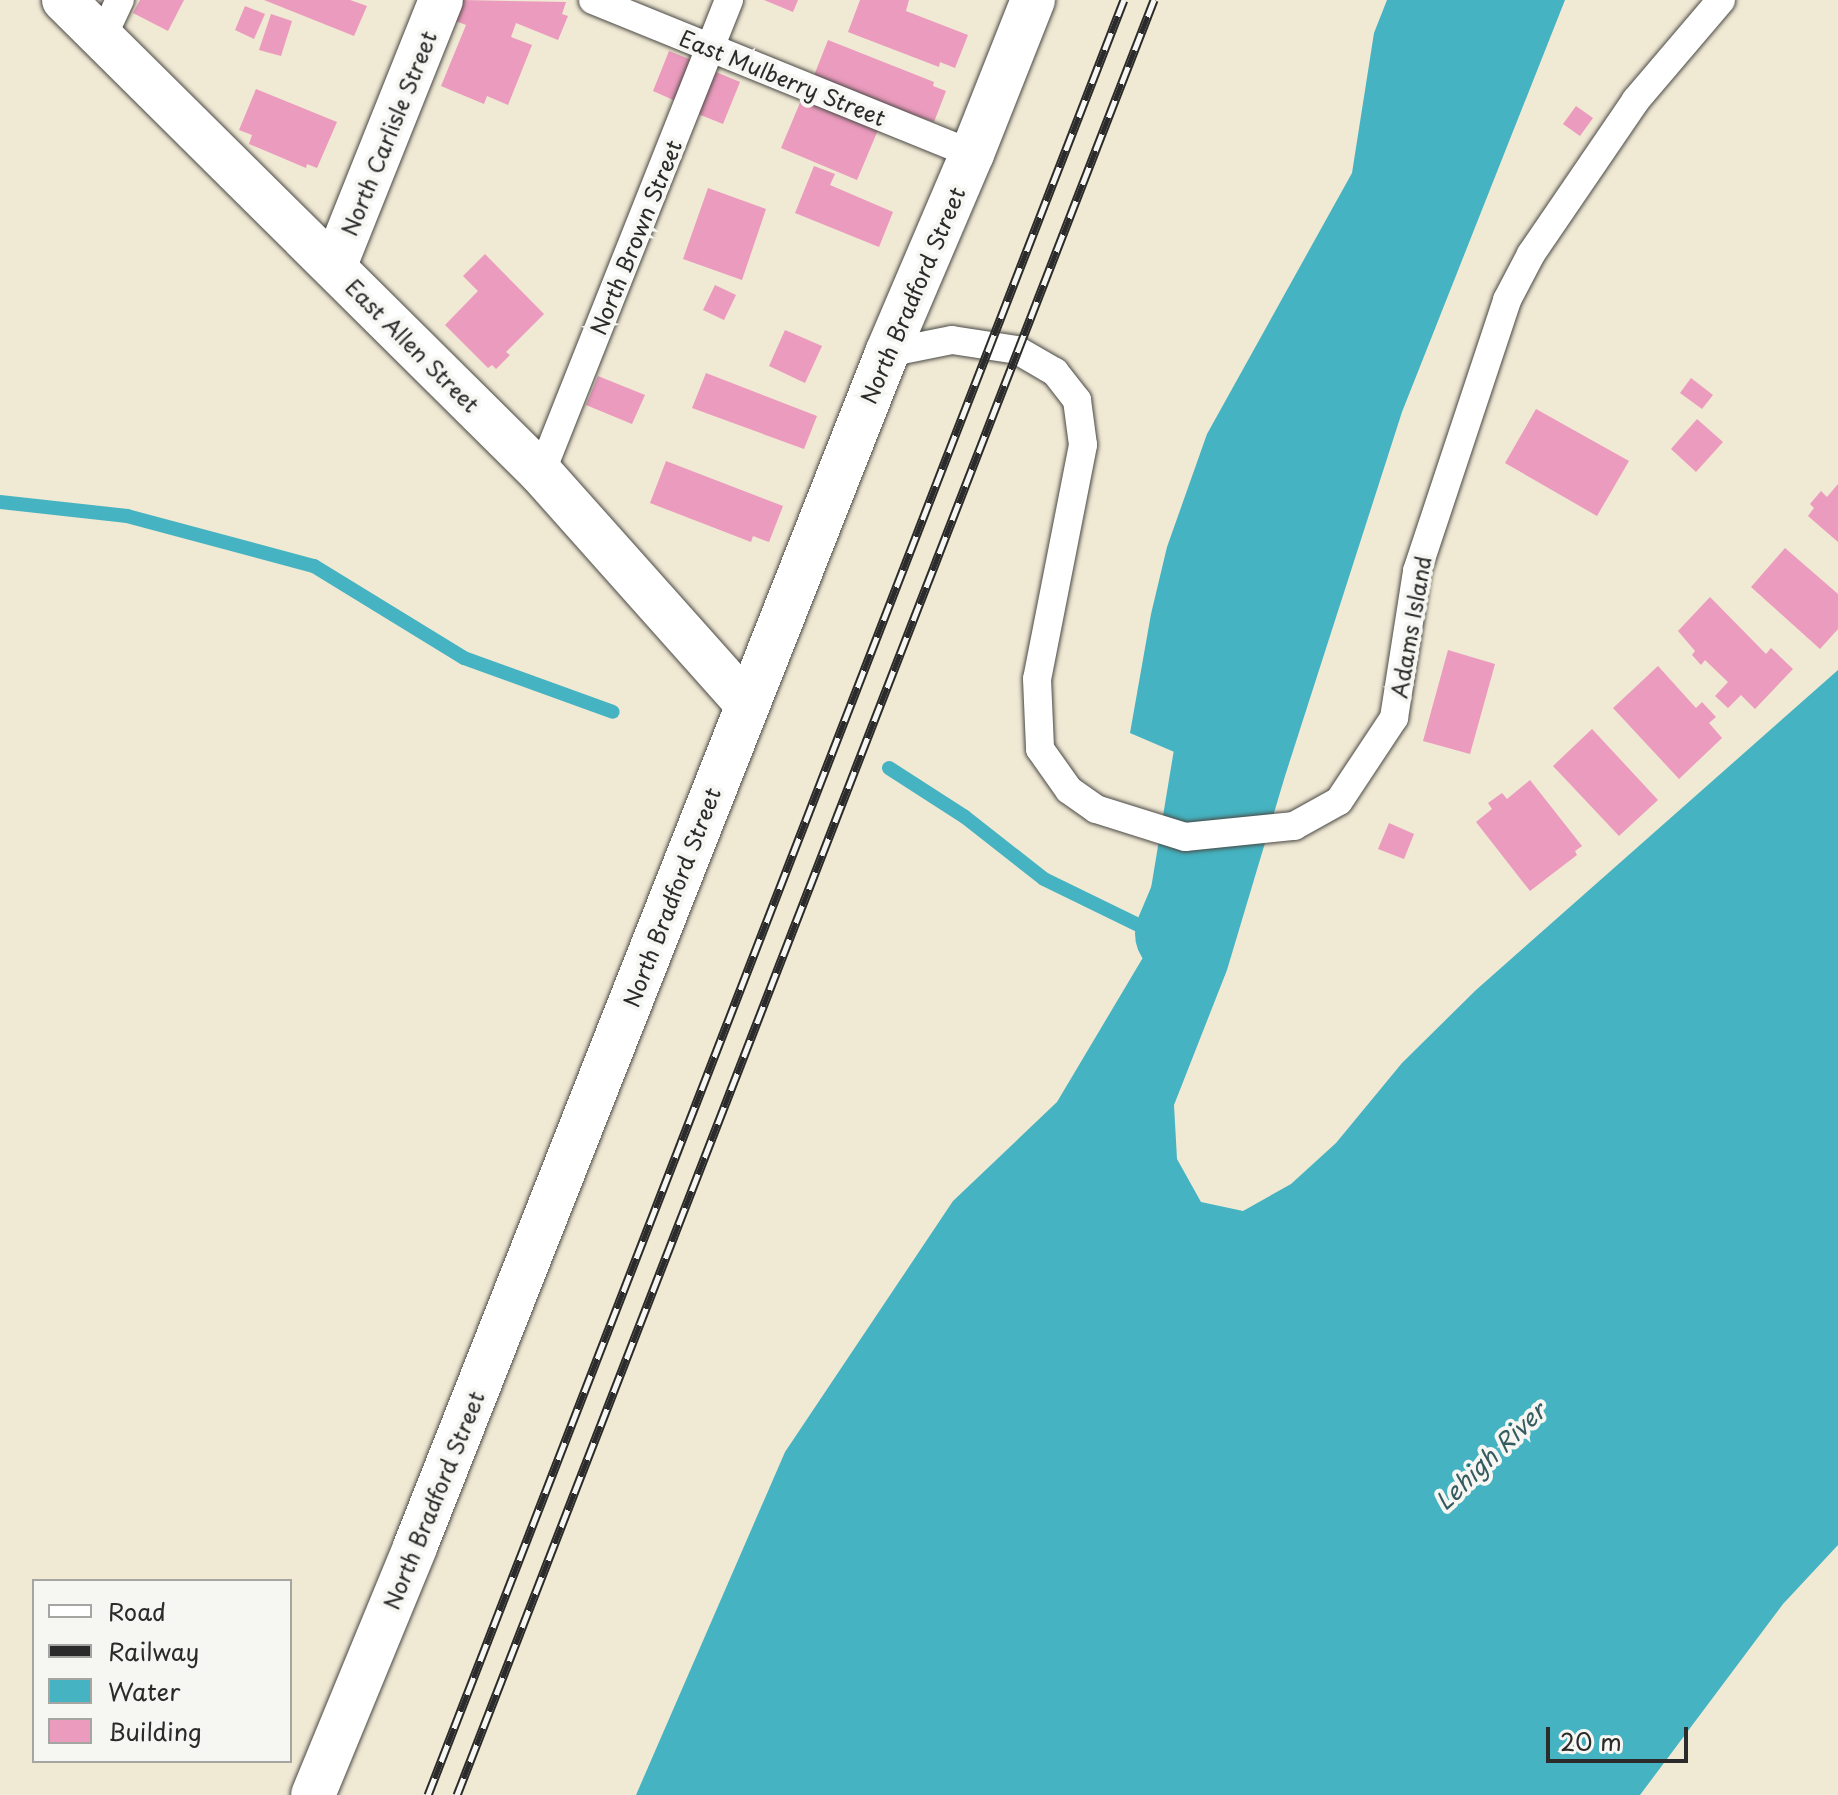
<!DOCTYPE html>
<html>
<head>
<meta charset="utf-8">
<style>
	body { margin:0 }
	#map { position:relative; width:1838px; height:1795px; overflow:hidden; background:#f0e9d4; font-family:"Playpen Sans",sans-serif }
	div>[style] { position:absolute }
	.water>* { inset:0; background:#45b3c1 }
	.stream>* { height:14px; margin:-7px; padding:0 7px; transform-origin:7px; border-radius:7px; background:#45b3c1 }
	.river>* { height:86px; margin:-43px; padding:0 43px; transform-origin:43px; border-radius:43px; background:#45b3c1 }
	.building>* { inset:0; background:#eb9bbd }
	.roads { filter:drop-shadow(0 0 2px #494844) drop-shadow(0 0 2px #494844) }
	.lane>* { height:28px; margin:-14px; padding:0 14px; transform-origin:14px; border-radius:14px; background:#fff }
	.street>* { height:44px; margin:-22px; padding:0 22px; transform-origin:22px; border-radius:22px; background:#fff }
	.rail>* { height:9px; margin-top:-4.5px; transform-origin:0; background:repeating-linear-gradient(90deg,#f6f6f2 0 18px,#2b2b2b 0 36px); box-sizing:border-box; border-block:2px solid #2b2b2b }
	span { translate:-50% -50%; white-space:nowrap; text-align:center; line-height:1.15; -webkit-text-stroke:8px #f6f6f2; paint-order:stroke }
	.street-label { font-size:22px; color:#2b2b2b }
	.water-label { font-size:24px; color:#345b60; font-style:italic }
	.legend { position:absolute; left:32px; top:1579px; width:260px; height:184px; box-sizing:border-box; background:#f6f6f2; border:2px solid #a5a5a2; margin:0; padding:10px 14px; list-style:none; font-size:24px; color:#2b2b2b }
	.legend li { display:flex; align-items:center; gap:16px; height:40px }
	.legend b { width:40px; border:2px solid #a5a5a2 }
	.scale { position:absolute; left:1546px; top:1727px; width:142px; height:36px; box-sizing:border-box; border:4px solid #2b2b2b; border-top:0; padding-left:10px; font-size:24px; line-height:28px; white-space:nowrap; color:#2b2b2b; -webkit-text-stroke:6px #f6f6f2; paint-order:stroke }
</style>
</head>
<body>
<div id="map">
	<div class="water">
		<i style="clip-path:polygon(1387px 0,1565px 0,1402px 412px,1285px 776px,1227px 970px,1174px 1105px,1177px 1159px,1201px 1202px,1243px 1211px,1291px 1184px,1336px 1143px,1402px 1063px,1476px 990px,1838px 670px,1838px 1545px,1783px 1604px,1640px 1795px,636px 1795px,785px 1452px,953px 1201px,1057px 1102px,1157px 934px,1228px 775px,1130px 733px,1151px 614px,1167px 547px,1207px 434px,1352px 173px,1374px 33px)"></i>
	</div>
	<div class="stream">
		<i style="left:0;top:502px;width:128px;rotate:6.3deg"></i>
		<i style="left:127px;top:516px;width:194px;rotate:15deg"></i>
		<i style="left:314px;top:566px;width:176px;rotate:31.5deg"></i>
		<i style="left:464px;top:658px;width:158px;rotate:19.9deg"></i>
		<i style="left:889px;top:768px;width:90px;rotate:32.8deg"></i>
		<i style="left:965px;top:817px;width:100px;rotate:38.1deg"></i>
		<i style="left:1044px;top:879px;width:126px;rotate:26deg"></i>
		<i style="left:1157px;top:934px;width:15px;rotate:42deg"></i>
	</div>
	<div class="river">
		<i style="left:1178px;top:934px;width:39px;rotate:-67deg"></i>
		<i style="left:1193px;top:898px;width:184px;rotate:-80.6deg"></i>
		<i style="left:1223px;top:716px;width:66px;rotate:-90deg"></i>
	</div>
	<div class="building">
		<i style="clip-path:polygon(140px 0,184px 0,168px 31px,133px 13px)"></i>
		<i style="clip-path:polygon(264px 0,350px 0,367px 6px,354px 36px)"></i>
		<i style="clip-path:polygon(462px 0,566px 2px,562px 14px,568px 16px,558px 40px,516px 23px,511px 37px,532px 45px,508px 105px,487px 96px,484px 104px,441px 86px,466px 25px,453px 20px)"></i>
		<i style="clip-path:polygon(764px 0,798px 0,793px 12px)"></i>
		<i style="clip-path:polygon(860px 0,909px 0,906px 11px,968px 35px,955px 68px,940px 62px,939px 67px,848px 32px)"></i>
		<i style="clip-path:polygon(245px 6px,265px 14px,254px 39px,235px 30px)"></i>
		<i style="clip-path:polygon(271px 14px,292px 21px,281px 56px,259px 50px)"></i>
		<i style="clip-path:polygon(828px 40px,934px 82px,933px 86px,946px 91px,934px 122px,813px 78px)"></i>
		<i style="clip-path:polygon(669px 51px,697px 62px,680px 103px,653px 91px)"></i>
		<i style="clip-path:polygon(716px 72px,740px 82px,723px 124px,698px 114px)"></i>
		<i style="clip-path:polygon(256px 89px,337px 122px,317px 168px,307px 164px,306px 168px,249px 144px,252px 135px,239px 130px)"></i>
		<i style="clip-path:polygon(802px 98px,878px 130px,857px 180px,781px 148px)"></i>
		<i style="clip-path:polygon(1576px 106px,1593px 118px,1580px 136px,1563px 124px)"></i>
		<i style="clip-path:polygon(814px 166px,835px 174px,830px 185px,893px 212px,879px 247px,795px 213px)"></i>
		<i style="clip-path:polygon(708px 188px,766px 209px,742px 280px,683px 259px)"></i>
		<i style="clip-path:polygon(485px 254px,544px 314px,506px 352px,510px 355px,496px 369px,492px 365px,488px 368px,445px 325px,478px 291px,463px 276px)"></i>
		<i style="clip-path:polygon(715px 285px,736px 295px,724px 320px,703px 310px)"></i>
		<i style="clip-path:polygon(785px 330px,822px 346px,805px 383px,769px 366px)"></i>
		<i style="clip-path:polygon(706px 373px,817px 416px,804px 449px,692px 408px)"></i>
		<i style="clip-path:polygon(598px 376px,645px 395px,632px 424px,586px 405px)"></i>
		<i style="clip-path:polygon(1691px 378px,1713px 395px,1702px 409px,1680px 393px)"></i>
		<i style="clip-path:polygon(1536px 409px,1629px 461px,1597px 516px,1505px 463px)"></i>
		<i style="clip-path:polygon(1697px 419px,1723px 442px,1696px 472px,1671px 449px)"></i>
		<i style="clip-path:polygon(666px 461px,783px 506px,769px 542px,753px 536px,751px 542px,650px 503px)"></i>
		<i style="clip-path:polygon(1838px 484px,1838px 542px,1808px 516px,1814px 508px,1810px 504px,1821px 491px,1827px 497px)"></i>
		<i style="clip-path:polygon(1785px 548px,1838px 594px,1838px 629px,1820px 649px,1751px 587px)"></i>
		<i style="clip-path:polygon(1710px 597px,1766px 654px,1771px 648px,1793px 669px,1755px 709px,1741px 695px,1728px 708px,1715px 696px,1728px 682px,1705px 660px,1701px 665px,1692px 655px,1695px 651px,1678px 631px)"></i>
		<i style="clip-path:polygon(1448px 650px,1495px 664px,1470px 754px,1423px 741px)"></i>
		<i style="clip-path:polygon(1658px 666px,1696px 708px,1702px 702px,1716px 717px,1709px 723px,1722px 738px,1679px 779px,1613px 708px)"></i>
		<i style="clip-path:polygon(1592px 729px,1658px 800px,1619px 836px,1553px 766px)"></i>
		<i style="clip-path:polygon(1530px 780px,1582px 846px,1575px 851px,1577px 855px,1530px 891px,1476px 822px,1492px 809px,1488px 803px,1502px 793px,1507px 799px)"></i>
		<i style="clip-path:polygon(1389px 823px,1414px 834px,1404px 859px,1378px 849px)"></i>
	</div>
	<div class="roads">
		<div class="lane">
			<i style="left:593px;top:0;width:409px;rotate:22.1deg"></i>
			<i style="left:103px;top:36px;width:40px;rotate:-65deg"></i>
			<i style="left:887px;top:353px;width:66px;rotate:-11.3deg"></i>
			<i style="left:952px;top:340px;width:66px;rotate:8.7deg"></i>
			<i style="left:1017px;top:350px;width:44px;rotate:30.1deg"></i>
			<i style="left:1055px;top:372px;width:36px;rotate:52deg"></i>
			<i style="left:1077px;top:400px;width:45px;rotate:82.4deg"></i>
			<i style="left:1083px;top:445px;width:238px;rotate:101.1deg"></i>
			<i style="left:1037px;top:679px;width:70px;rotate:87.5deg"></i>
			<i style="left:1040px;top:749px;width:50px;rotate:54.7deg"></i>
			<i style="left:1069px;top:790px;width:33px;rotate:35deg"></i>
			<i style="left:1096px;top:809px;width:93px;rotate:17.5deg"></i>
			<i style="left:1185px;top:837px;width:110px;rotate:-5.8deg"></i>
			<i style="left:1294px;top:826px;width:51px;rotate:-29.1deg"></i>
			<i style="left:1339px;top:801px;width:100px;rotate:-56.5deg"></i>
			<i style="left:1394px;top:718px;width:149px;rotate:-81.1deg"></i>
			<i style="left:1417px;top:571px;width:286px;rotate:-71.6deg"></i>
			<i style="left:1507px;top:300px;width:52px;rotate:-62.4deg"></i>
			<i style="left:1531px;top:254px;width:186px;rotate:-55.7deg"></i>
			<i style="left:1636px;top:100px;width:131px;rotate:-49.6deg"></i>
			<i style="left:541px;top:473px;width:509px;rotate:-68.32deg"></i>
		</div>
		<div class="street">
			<i style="left:64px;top:0;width:672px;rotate:44.76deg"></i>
			<i style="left:541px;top:473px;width:310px;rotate:48.3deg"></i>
			<i style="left:335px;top:265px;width:285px;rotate:-68.2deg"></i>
			<i style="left:313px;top:1795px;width:268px;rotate:-67.6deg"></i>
			<i style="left:415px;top:1547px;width:1284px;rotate:-68.43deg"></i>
			<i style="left:887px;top:353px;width:216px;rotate:-66.9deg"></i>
			<i style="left:972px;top:154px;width:166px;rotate:-68.4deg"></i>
		</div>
	</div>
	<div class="rail">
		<i style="left:428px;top:1795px;width:1925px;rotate:-68.81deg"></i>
		<i style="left:457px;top:1795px;width:1926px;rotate:-68.78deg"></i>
	</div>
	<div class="street-label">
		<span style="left:783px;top:77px;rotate:22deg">East Mulberry Street</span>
		<span style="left:388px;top:133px;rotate:-68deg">North Carlisle Street</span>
		<span style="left:635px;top:237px;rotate:-68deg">North Brown Street</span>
		<span style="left:912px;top:295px;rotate:-67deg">North Bradford Street</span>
		<span style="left:413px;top:345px;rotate:45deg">East Allen Street</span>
		<span style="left:1410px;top:627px;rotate:-80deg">Adams Island</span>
		<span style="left:671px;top:897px;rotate:-69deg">North Bradford Street</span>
		<span style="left:433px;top:1500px;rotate:-68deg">North Bradford Street</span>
	</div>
	<div class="water-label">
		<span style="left:1490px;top:1456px;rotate:-44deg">Lehigh River</span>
	</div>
	<ul class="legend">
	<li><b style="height:10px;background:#fff"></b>Road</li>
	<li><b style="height:10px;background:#2b2b2b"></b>Railway</li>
	<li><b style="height:22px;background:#45b3c1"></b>Water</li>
	<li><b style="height:22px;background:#eb9bbd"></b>Building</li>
	</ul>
	<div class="scale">20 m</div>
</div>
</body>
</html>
